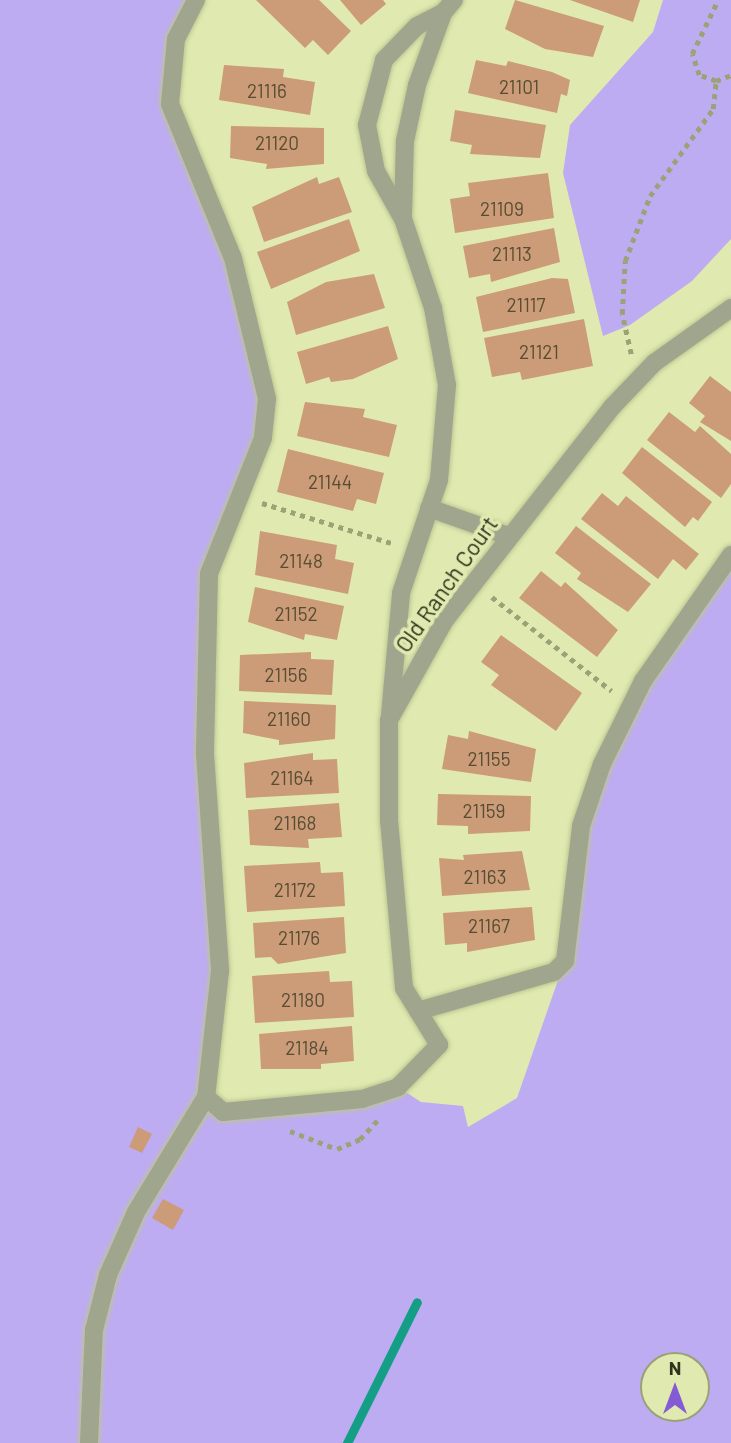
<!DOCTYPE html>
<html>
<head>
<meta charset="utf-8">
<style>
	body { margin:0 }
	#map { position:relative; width:731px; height:1443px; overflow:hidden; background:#e0eab0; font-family:Barlow,sans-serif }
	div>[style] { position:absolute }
	.green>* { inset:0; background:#beacf3 }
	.stream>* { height:9px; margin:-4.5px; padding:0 4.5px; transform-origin:4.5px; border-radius:4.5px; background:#149e86 }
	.building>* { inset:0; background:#cc9b78 }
	.path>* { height:4.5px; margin-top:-2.25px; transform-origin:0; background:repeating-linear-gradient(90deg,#9aa276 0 5px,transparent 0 10px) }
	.roads { filter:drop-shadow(0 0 2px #bdc593) drop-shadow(0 0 2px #bdc593) }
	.minor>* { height:18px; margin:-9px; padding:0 9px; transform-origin:9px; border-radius:9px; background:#a0a58d }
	span { translate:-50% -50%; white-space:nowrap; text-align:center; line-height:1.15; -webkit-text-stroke:7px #e0eab0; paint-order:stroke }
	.number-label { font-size:19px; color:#574d34 }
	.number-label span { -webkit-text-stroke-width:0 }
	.street-label { font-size:23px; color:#30331d }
	.north { position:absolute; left:640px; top:1352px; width:70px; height:70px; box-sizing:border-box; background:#e0eab0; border:2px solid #9aa175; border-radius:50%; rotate:0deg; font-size:19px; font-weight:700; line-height:28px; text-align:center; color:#30331d }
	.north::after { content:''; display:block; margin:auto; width:24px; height:32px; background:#855bd5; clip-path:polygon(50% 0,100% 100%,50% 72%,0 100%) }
</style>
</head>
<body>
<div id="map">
	<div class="green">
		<i style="clip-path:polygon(evenodd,0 0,196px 0,176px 39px,170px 104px,233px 258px,267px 399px,209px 574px,205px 754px,220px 971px,206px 1097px,223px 1112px,398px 1087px,421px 1102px,463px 1106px,468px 1127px,517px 1098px,566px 957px,575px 865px,602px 764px,731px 555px,731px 1443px,0 1443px,0 0,654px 1366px,696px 1366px,696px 1408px,654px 1408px,654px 1366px)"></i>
		<i style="clip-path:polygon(663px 0,731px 0,731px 239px,692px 281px,630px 325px,603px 336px,563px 173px,570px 125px,653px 32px)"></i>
	</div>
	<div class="stream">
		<i style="left:347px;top:1443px;width:157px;rotate:-63.6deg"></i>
	</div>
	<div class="building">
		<i style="clip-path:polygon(256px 0,319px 0,351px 31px,328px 55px,313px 40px,305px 48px)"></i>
		<i style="clip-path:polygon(340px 0,383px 0,386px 4px,361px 25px)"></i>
		<i style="clip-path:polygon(515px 0,604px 26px,593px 57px,545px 49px,505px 29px)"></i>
		<i style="clip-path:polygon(570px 0,640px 0,633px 22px)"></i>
		<i style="clip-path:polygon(476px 60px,506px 66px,508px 61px,552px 72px,570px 80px,567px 96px,561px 94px,557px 113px,468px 93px)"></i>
		<i style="clip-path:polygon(224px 65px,284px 69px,283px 77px,315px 82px,310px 115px,219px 100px)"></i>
		<i style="clip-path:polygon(455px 110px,546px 125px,540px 158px,470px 154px,472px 145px,450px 141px)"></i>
		<i style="clip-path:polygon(231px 126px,324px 128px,324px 164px,266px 169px,267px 164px,230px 158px)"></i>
		<i style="clip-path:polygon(548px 173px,554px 218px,455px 233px,450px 199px,470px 196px,468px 183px)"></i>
		<i style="clip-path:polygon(317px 177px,319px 184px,339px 177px,352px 212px,264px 242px,252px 207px)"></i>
		<i style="clip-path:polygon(349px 219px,360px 251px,271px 289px,257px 252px)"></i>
		<i style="clip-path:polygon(554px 228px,560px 262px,491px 282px,490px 274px,469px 278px,463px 246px)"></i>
		<i style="clip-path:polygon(374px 274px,385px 308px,296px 335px,287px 302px,326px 282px)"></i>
		<i style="clip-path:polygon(552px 278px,568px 279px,575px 313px,483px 332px,476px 297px)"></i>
		<i style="clip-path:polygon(584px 319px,593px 366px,522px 380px,520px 372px,492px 377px,484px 338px)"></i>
		<i style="clip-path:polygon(388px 326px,398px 359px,353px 379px,331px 382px,329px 377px,306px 384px,297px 352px)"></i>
		<i style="clip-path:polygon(710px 376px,731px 392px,731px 441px,700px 422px,705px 416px,689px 403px)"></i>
		<i style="clip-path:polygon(305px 402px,365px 409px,363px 417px,397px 425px,389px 457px,297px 436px)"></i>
		<i style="clip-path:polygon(669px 412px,695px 432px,700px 426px,731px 454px,731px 484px,721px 498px,647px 440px)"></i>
		<i style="clip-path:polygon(642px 447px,712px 502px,698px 521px,693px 517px,685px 527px,622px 473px)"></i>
		<i style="clip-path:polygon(288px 449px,384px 473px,376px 504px,357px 499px,353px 511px,277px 492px)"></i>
		<i style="clip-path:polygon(602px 493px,618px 506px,626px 496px,699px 554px,686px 570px,673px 559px,658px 579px,581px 519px)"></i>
		<i style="clip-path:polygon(576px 526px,651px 584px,628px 612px,577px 579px,581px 573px,555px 553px)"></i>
		<i style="clip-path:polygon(260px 531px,337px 545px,335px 559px,354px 563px,348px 594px,255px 575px)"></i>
		<i style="clip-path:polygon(541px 571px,561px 587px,565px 582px,618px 630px,597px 657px,519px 598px)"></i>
		<i style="clip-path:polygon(255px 587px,344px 606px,337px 640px,305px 634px,304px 640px,248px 622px)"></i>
		<i style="clip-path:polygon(501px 635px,582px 693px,556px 731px,491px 685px,499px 675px,481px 662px)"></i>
		<i style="clip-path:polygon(311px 652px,311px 659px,334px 660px,332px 695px,239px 691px,240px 655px)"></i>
		<i style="clip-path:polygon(244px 701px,336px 705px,335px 739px,279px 745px,279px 740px,243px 733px)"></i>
		<i style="clip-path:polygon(469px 731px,536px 749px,531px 782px,442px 769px,448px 735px,468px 739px)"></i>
		<i style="clip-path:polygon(313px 753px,313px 760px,337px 759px,339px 793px,246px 798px,244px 763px)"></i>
		<i style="clip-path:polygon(438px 794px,531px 796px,530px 831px,468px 834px,468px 826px,437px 825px)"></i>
		<i style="clip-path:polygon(339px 803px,342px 837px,308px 839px,309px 848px,250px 845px,248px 810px)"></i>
		<i style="clip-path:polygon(522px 851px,530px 890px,442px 896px,439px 858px,464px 860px,463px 855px)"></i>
		<i style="clip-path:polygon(320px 862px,321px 873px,343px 872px,345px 906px,247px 912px,244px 866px)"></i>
		<i style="clip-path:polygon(532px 907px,535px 940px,467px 952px,467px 943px,445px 945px,443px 913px)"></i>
		<i style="clip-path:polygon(344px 917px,346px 953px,278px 964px,271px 957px,255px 958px,253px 923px)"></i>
		<i style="clip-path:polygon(329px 971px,330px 982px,352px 981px,354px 1017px,255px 1023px,252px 976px)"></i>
		<i style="clip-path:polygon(352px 1026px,354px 1061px,321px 1064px,321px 1069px,261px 1069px,259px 1034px)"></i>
		<i style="clip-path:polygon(138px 1127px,152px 1134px,142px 1153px,129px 1147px)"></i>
		<i style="clip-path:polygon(163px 1199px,184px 1210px,173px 1230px,152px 1218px)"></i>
	</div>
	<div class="path">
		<i style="left:716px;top:81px;width:16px;rotate:-22deg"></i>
		<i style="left:631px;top:354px;width:41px;rotate:-102.7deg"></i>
		<i style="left:622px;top:314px;width:53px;rotate:-86.8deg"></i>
		<i style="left:625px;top:261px;width:70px;rotate:-69deg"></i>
		<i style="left:650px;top:196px;width:107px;rotate:-54.1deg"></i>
		<i style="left:713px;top:109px;width:28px;rotate:-84deg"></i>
		<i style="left:716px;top:81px;width:18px;rotate:-161deg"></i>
		<i style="left:699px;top:75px;width:22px;rotate:-108deg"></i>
		<i style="left:692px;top:54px;width:60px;rotate:-64.3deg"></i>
		<i style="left:262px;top:503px;width:135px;rotate:17.2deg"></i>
		<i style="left:492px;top:597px;width:152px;rotate:38.1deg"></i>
		<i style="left:290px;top:1131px;width:50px;rotate:21deg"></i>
		<i style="left:337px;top:1149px;width:25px;rotate:-23deg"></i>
		<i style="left:360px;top:1139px;width:26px;rotate:-47deg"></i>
	</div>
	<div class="roads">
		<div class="minor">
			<i style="left:196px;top:0;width:44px;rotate:117.1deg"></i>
			<i style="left:176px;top:39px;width:65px;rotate:95.3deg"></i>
			<i style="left:170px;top:104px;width:166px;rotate:67.8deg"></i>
			<i style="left:233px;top:258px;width:145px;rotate:76.4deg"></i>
			<i style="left:267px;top:399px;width:39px;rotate:96deg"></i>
			<i style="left:263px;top:438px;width:146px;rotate:111.7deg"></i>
			<i style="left:209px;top:574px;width:180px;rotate:91.3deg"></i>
			<i style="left:205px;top:754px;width:218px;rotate:86deg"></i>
			<i style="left:220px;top:971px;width:127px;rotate:96.3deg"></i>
			<i style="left:206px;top:1097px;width:23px;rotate:41deg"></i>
			<i style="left:223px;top:1112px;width:140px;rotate:-5.3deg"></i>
			<i style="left:362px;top:1099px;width:38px;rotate:-18deg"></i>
			<i style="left:398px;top:1087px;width:59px;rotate:-45.7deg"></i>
			<i style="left:439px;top:1045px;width:67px;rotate:-121.6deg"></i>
			<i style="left:404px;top:988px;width:168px;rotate:-95.1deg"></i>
			<i style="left:389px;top:821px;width:101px;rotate:-90deg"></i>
			<i style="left:389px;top:720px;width:115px;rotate:-60.8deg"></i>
			<i style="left:445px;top:620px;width:271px;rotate:-51.9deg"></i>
			<i style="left:612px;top:407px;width:61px;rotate:-46.3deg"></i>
			<i style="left:654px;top:363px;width:95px;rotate:-35.5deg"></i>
			<i style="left:403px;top:215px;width:74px;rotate:-88.5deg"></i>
			<i style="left:405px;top:141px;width:57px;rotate:-77.9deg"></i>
			<i style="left:417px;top:85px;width:77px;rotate:-70.1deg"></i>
			<i style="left:443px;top:13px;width:17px;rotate:-50deg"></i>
			<i style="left:429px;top:508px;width:84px;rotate:19.5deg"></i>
			<i style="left:390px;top:715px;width:122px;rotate:-84.8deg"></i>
			<i style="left:401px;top:593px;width:119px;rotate:-71.4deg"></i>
			<i style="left:439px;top:480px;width:95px;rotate:-85.2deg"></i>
			<i style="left:447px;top:385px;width:78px;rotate:-100.3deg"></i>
			<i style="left:433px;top:308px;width:94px;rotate:-108.6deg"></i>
			<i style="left:403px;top:219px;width:55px;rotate:-119.4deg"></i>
			<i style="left:376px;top:171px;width:47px;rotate:-101.1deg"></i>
			<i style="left:367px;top:125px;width:67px;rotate:-75.3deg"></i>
			<i style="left:384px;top:60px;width:47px;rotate:-45.9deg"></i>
			<i style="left:417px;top:26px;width:29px;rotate:-27deg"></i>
			<i style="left:418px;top:1011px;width:141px;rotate:-16deg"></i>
			<i style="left:554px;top:972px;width:16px;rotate:-45deg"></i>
			<i style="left:565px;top:961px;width:136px;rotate:-83.2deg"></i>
			<i style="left:581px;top:826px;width:65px;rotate:-71.3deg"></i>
			<i style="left:602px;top:764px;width:93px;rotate:-63.7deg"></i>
			<i style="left:643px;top:681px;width:154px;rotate:-55.1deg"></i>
			<i style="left:89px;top:1443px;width:113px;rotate:-87.5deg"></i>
			<i style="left:94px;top:1330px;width:57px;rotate:-75.7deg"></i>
			<i style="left:108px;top:1275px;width:69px;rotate:-66deg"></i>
			<i style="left:136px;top:1212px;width:135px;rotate:-58.7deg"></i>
		</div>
	</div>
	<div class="number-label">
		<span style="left:519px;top:87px">21101</span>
		<span style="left:267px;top:91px">21116</span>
		<span style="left:277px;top:143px">21120</span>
		<span style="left:502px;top:209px">21109</span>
		<span style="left:512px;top:254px">21113</span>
		<span style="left:526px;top:305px">21117</span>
		<span style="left:539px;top:352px">21121</span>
		<span style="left:330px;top:482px">21144</span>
		<span style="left:301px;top:561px">21148</span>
		<span style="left:296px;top:614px">21152</span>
		<span style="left:286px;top:675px">21156</span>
		<span style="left:289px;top:719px">21160</span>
		<span style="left:489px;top:759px">21155</span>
		<span style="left:292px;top:778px">21164</span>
		<span style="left:484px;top:811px">21159</span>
		<span style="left:295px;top:823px">21168</span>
		<span style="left:485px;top:877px">21163</span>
		<span style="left:295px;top:890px">21172</span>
		<span style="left:489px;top:926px">21167</span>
		<span style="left:299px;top:938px">21176</span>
		<span style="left:303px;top:1000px">21180</span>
		<span style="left:307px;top:1048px">21184</span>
	</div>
	<div class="street-label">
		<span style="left:446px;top:584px;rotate:-55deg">Old Ranch Court</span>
	</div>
	<div class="north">N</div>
</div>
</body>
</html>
